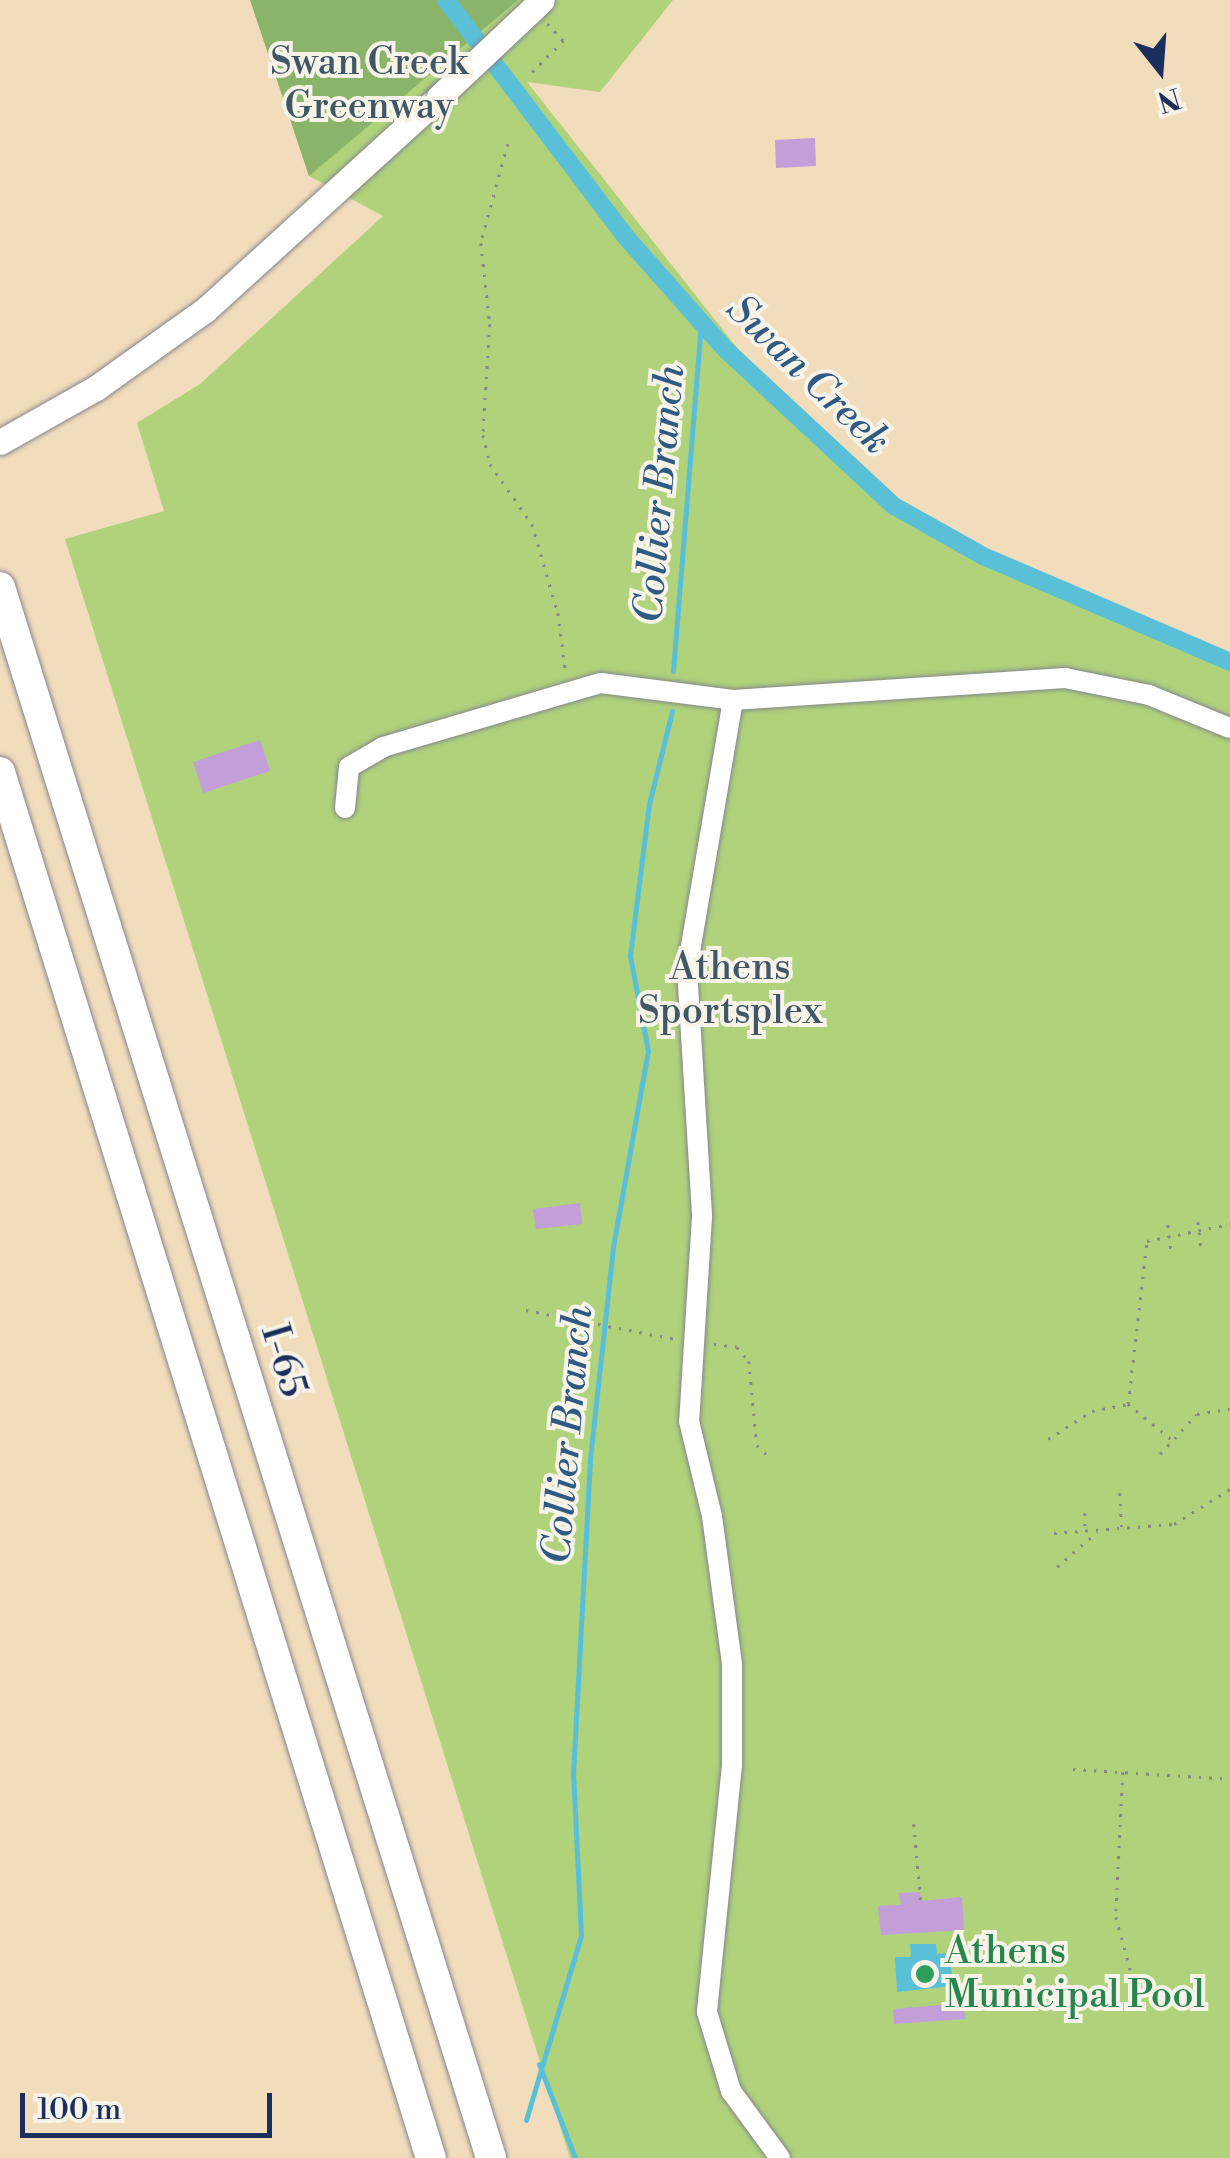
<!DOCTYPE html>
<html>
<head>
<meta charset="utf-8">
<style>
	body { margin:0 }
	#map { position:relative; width:1230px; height:2158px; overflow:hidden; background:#f1dcbc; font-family:"Libre Bodoni",serif }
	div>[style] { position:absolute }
	.green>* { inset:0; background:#afd27b }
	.forest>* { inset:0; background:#8bb46b }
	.water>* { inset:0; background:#5ac0d8 }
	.stream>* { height:5px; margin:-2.5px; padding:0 2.5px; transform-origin:2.5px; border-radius:2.5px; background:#5ac0d8 }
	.canal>* { height:18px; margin:-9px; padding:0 9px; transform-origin:9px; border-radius:9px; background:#5ac0d8 }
	.building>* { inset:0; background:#c39ed9 }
	.path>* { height:2.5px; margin-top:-1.25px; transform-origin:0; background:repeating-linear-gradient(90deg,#86868d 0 2.5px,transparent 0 10.5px) }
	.roads { filter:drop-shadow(0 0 2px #86868d) drop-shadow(0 0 2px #86868d) }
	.minor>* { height:20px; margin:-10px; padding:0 10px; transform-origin:10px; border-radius:10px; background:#fff }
	.major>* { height:25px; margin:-12.5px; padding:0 12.5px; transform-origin:12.5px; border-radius:12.5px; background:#fff }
	.highway>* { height:30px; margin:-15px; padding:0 15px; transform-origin:15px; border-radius:15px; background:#fff }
	.bridges { filter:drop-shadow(0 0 2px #86868d) drop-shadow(0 0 2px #86868d) }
	.major-bridge>* { height:25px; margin:-12.5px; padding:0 12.5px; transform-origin:12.5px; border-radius:12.5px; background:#fff }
	.dots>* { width:28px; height:28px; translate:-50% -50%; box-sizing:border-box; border:5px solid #f7f3e8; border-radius:50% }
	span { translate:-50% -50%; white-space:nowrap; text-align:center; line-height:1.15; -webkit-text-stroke:8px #f7f3e8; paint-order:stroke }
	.park-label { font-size:38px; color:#405865 }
	.street-label { font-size:38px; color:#1b2f5e }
	.leisure-label { font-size:38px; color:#27864d }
	.left { translate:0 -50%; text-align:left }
	.water-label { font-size:40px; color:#2e5a83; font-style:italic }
	.north { position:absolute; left:1110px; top:20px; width:100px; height:100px; -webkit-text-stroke:8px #f7f3e8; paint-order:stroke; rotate:163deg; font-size:28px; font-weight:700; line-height:40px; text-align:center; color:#1b2f5e }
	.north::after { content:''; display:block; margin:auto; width:35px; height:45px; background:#1b2f5e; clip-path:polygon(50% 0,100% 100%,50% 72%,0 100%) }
	.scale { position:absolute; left:20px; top:2093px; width:252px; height:45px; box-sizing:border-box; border:5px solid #1b2f5e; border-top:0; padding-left:12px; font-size:30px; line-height:35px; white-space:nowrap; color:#1b2f5e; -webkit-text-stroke:8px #f7f3e8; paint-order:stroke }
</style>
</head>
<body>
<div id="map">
	<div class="green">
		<i style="clip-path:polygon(254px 0,673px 0,600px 92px,527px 82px,757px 373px,833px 454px,981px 557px,1230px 663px,1230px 2158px,570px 2158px,65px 539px,164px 511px,137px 423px,200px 384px,383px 216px,309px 176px)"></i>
	</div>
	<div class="forest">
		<i style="clip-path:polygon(250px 0,518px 0,309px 176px)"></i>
	</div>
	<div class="water">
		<i style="clip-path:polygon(910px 1944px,936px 1944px,937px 1954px,950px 1953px,953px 1986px,897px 1992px,895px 1957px,911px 1957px)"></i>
	</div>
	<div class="stream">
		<i style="left:673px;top:671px;width:351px;rotate:-85.4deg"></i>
		<i style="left:539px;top:2064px;width:101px;rotate:69deg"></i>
		<i style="left:526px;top:2120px;width:193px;rotate:-73.4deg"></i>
		<i style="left:581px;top:1935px;width:161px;rotate:-92.8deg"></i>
		<i style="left:573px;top:1774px;width:315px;rotate:-86.9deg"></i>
		<i style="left:590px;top:1459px;width:213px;rotate:-83.8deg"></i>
		<i style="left:613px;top:1247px;width:199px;rotate:-79.9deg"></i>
		<i style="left:648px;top:1051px;width:97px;rotate:-100.7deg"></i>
		<i style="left:630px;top:956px;width:153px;rotate:-82.9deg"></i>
		<i style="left:649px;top:804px;width:96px;rotate:-76.1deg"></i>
	</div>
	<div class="canal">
		<i style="left:446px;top:0;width:296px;rotate:52.8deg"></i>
		<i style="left:625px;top:236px;width:152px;rotate:48.5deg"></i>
		<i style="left:726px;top:350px;width:229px;rotate:42.9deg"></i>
		<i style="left:894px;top:506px;width:102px;rotate:29.3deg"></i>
		<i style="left:983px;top:556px;width:269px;rotate:23.2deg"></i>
	</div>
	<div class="building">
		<i style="clip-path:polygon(815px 138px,816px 166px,776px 168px,775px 140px)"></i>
		<i style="clip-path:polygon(260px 740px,270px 771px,203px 793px,193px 762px)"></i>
		<i style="clip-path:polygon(580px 1203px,582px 1224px,536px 1229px,533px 1209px)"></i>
		<i style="clip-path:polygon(920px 1892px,921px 1901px,962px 1897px,964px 1930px,881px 1935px,878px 1906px,901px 1905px,899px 1893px)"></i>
		<i style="clip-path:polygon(964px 2003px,965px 2019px,894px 2024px,893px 2009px)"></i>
	</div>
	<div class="path">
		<i style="left:532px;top:72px;width:44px;rotate:-45deg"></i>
		<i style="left:563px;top:41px;width:25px;rotate:-133deg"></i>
		<i style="left:508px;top:144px;width:103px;rotate:105.3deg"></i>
		<i style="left:481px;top:243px;width:81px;rotate:83.7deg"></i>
		<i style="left:490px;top:324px;width:111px;rotate:93.6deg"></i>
		<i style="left:483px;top:435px;width:30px;rotate:76deg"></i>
		<i style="left:490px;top:464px;width:73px;rotate:55deg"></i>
		<i style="left:532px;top:524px;width:93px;rotate:73.7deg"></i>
		<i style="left:558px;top:613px;width:62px;rotate:82.5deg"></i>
		<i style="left:1198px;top:1222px;width:26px;rotate:83deg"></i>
		<i style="left:1168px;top:1225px;width:26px;rotate:83deg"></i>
		<i style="left:526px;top:1310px;width:152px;rotate:11deg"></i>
		<i style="left:714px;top:1344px;width:23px;rotate:7deg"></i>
		<i style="left:737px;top:1347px;width:18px;rotate:49deg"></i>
		<i style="left:749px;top:1361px;width:84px;rotate:84.6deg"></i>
		<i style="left:757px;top:1445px;width:20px;rotate:45deg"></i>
		<i style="left:1128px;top:1404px;width:55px;rotate:39.1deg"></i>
		<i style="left:1048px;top:1439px;width:52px;rotate:-32.5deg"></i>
		<i style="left:1092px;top:1411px;width:37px;rotate:-11deg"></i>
		<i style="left:1128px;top:1404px;width:164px;rotate:-83.4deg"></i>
		<i style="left:1147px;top:1241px;width:85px;rotate:-11.6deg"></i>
		<i style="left:1160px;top:1454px;width:54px;rotate:-47.2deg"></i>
		<i style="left:1197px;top:1414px;width:33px;rotate:-9deg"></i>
		<i style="left:1120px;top:1493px;width:38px;rotate:87deg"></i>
		<i style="left:1085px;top:1513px;width:18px;rotate:90deg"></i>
		<i style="left:1054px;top:1533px;width:120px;rotate:-4.3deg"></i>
		<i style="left:1174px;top:1524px;width:66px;rotate:-32deg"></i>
		<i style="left:1057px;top:1567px;width:53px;rotate:-41.2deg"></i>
		<i style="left:1073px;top:1769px;width:157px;rotate:3.6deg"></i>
		<i style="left:1123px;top:1772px;width:145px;rotate:92.8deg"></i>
		<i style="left:1116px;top:1917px;width:102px;rotate:74.6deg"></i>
		<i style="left:914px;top:1824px;width:79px;rotate:84.9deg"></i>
	</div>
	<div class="roads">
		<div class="minor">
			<i style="left:733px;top:700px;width:273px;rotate:99.7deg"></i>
			<i style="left:687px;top:969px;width:248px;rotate:86.5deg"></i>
			<i style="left:702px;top:1217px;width:204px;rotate:93.6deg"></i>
			<i style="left:689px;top:1421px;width:98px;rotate:76.4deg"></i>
			<i style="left:712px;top:1516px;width:149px;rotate:82.3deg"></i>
			<i style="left:732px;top:1664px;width:101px;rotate:90deg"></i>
			<i style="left:732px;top:1765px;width:248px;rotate:95.8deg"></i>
			<i style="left:707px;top:2012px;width:83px;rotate:73.1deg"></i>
			<i style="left:731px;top:2091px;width:83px;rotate:53.8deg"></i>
			<i style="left:345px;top:808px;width:41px;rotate:-84.4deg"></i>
			<i style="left:349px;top:767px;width:39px;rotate:-30deg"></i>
			<i style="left:383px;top:747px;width:227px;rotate:-16.4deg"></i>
			<i style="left:601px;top:683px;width:133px;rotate:7.3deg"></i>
			<i style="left:733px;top:700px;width:333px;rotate:-3.8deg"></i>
			<i style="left:1065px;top:678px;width:86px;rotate:11.4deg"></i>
			<i style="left:1149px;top:695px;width:87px;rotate:22.2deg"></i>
		</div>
		<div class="major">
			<i style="left:0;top:442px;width:110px;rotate:-29.4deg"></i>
			<i style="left:96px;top:388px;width:134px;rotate:-35.6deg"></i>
			<i style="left:205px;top:310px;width:316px;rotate:-42.3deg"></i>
		</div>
		<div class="highway">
			<i style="left:0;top:587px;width:1646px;rotate:72.64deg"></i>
			<i style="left:0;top:772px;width:1451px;rotate:72.73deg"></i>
		</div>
	</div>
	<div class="bridges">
		<div class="major-bridge">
			<i style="left:439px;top:97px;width:141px;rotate:-43.3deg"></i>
		</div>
	</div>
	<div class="dots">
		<i style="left:925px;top:1974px;background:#2e9e5b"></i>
	</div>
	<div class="park-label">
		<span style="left:369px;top:85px">Swan Creek<br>Greenway</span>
		<span style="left:730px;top:990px">Athens<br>Sportsplex</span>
	</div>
	<div class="street-label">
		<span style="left:283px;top:1361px;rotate:73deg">I-65</span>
	</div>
	<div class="leisure-label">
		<span class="left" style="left:945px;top:1974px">Athens<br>Municipal Pool</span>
	</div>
	<div class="water-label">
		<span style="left:808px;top:375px;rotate:44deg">Swan Creek</span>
		<span style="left:660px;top:494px;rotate:-85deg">Collier Branch</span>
		<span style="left:568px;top:1435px;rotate:-85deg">Collier Branch</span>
	</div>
	<div class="north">N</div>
	<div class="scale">100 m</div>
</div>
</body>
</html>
